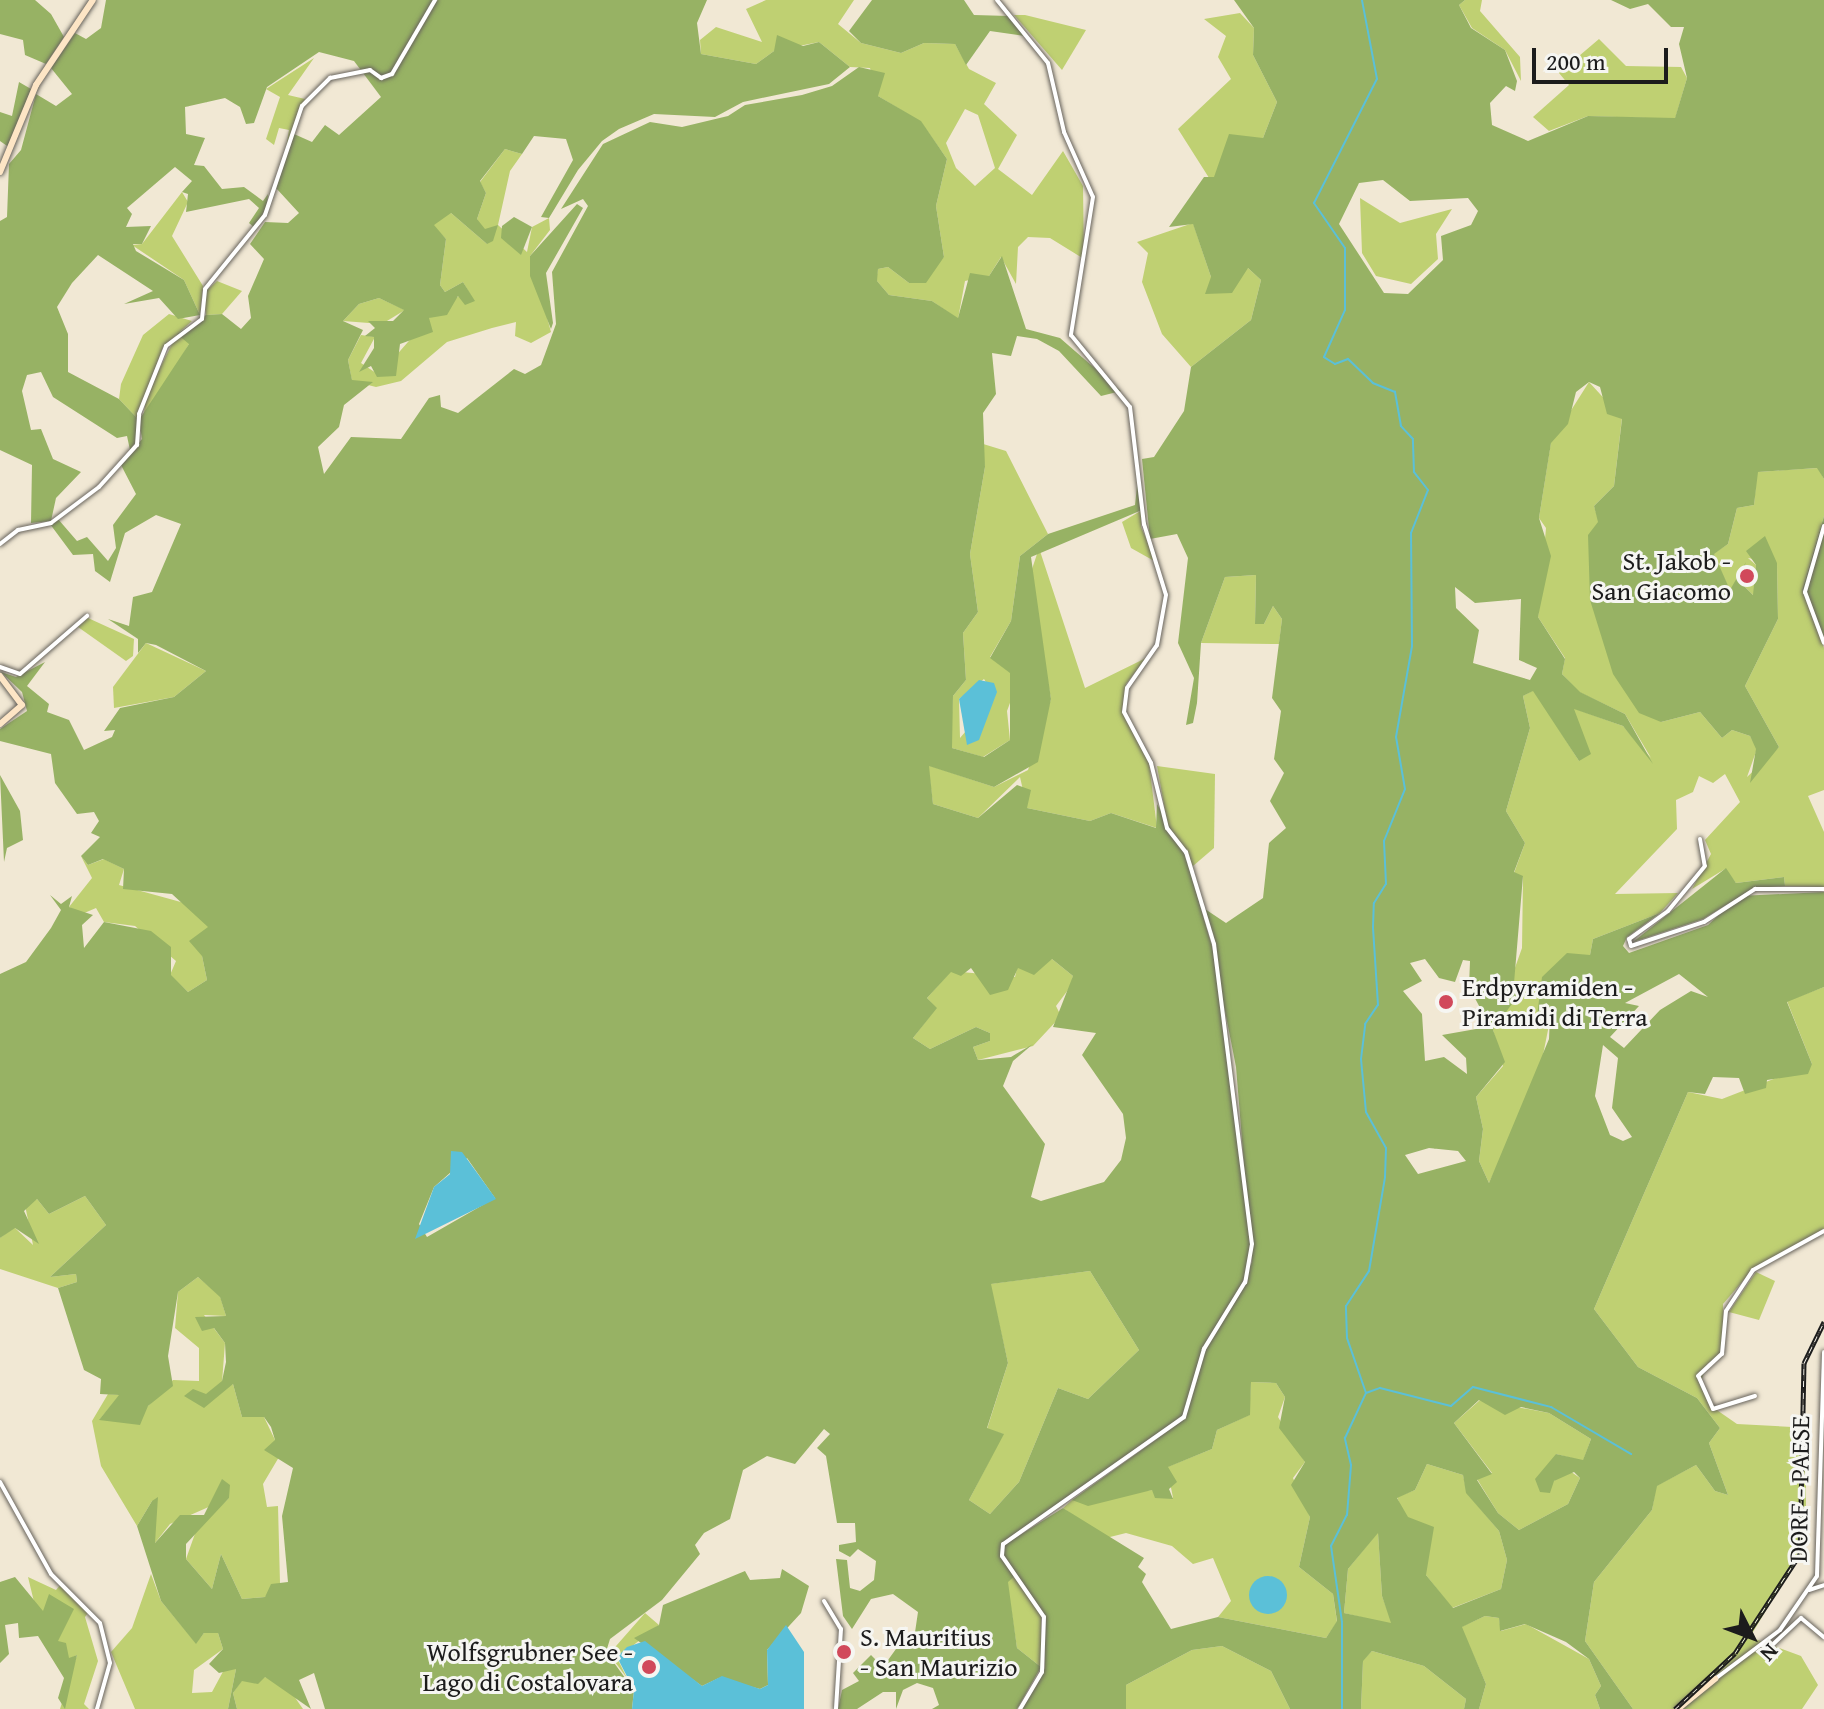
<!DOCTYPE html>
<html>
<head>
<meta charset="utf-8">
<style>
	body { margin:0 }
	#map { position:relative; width:1824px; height:1709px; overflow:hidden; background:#f1e8d4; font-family:"Gentium Book Plus",serif }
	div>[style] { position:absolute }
	.green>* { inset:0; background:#bfd072 }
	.forest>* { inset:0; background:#97b264 }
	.water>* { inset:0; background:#5bc0d8 }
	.round { border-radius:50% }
	.stream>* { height:2px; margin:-1px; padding:0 1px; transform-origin:1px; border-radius:1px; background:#5bc0d8 }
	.roads { filter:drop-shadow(0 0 2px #67635c) drop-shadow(0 0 2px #67635c) }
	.street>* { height:4px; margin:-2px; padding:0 2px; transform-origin:2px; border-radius:2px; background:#fff }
	.secondary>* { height:6px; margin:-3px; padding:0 3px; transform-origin:3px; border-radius:3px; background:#fde5c5 }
	.rail>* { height:5px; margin-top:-2.5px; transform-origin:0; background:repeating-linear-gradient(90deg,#f6f6f2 0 6px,#1c1c1c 0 12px); box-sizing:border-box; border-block:2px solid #1c1c1c }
	.dots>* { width:22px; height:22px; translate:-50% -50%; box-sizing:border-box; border:4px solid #f6f6f2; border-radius:50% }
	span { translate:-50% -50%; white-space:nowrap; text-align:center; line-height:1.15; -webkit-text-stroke:6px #f6f6f2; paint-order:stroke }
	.poi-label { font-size:26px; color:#1c1c1c }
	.right { translate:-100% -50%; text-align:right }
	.left { translate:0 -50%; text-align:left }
	.street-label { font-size:26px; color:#1c1c1c }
	.north { position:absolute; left:1712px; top:1597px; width:80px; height:80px; -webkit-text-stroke:6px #f6f6f2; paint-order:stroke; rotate:132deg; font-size:22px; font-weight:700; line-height:32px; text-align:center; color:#1c1c1c }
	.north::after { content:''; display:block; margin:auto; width:28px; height:36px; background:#1c1c1c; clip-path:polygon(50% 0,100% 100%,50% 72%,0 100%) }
	.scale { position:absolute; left:1532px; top:48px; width:136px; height:36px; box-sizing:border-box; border:4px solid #1c1c1c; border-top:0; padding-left:10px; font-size:24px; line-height:28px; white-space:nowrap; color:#1c1c1c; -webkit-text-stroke:6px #f6f6f2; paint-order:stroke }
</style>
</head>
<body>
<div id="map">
	<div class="green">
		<i style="clip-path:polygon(evenodd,766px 0,854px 0,838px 24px,861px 43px,901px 53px,924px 43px,955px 44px,969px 69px,996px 83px,984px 104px,1017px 135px,998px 169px,1032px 195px,1063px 151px,1083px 186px,1084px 259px,1050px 238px,1028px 237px,1018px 247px,1016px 284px,1001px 257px,989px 276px,965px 281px,958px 319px,932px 301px,889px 295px,876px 280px,878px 269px,888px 267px,909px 283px,944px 257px,936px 206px,947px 159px,921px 122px,878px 96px,870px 68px,850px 67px,819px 42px,774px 51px,756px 64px,701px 54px,700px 40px,716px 27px,762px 42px,746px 9px,766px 0,965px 109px,978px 115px,995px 168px,975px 186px,956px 168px,946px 143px,965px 109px)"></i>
		<i style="clip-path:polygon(1465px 0,1482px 0,1480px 11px,1520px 57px,1521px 81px,1505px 50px,1472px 28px,1459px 5px)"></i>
		<i style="clip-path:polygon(1240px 13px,1254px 28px,1253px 55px,1277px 102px,1263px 138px,1211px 181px,1178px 129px,1231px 79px,1218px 57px,1226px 36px,1204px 19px)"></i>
		<i style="clip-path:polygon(1014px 15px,1025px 15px,1086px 30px,1062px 70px)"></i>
		<i style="clip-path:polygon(1599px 39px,1626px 66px,1681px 67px,1687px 78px,1675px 119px,1588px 116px,1549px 131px,1533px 117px,1569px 85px,1559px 73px)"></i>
		<i style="clip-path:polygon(314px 58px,288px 95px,305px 99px,285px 153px,289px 130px,279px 128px,274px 145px,266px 139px,280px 97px,266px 89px)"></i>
		<i style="clip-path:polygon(505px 149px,522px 154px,510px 171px,498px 225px,527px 252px,532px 227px,549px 218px,550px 230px,530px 256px,551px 332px,531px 343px,515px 336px,516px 322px,492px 328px,447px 342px,401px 381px,376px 387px,352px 381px,348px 360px,361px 335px,375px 337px,361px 363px,379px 375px,429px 318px,459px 296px,474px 301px,463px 282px,445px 292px,440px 285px,446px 239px,433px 226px,438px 215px,451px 213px,487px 244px,477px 219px,486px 193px,480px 182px)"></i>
		<i style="clip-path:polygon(182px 192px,188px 202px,172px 236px,203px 286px,200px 315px,184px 280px,132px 245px,142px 244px)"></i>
		<i style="clip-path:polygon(1360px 198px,1400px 223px,1452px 209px,1436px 234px,1438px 259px,1411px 284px,1376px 276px,1362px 253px)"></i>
		<i style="clip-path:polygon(1193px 223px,1211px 277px,1248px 268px,1261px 280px,1251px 320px,1191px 367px,1162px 334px,1142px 282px,1148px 253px,1137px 242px)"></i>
		<i style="clip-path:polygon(217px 281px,242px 291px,222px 314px,206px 315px,204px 293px)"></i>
		<i style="clip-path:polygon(379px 298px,405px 310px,382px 324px,343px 321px,359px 304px)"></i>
		<i style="clip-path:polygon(169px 314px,192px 321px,163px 347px,137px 418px,119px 399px,121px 384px,143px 335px)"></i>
		<i style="clip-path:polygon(177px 334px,189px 337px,189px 344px,143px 422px,146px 396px)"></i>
		<i style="clip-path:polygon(1589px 382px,1622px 418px,1614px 486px,1594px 506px,1661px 722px,1700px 712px,1722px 738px,1732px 730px,1750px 736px,1757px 749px,1747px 777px,1779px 747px,1745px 686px,1778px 619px,1777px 563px,1748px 558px,1756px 565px,1754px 596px,1739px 581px,1749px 566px,1730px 591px,1713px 554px,1728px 544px,1737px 508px,1754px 505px,1757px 472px,1818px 468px,1824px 479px,1824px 516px,1802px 590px,1824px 648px,1824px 790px,1808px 796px,1824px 832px,1824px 887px,1785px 886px,1784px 877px,1736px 883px,1725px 869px,1692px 889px,1711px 854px,1705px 840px,1740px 802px,1725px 774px,1713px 783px,1699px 776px,1693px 792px,1676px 800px,1677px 829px,1615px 894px,1678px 893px,1660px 913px,1593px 939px,1590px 955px,1537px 1023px,1551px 1015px,1538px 1080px,1489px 1183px,1479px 1161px,1483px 1129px,1476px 1097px,1503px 1066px,1493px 1030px,1522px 948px,1523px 877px,1514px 873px,1525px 843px,1506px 811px,1530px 728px,1523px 696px,1534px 690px,1579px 761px,1573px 708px,1623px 726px,1651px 758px,1625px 714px,1579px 692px,1562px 674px,1565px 658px,1538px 617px,1546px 528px,1539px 518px,1551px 442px)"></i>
		<i style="clip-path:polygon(evenodd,980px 443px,1006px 451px,1048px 534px,1020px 556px,1011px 621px,990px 657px,1010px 672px,1014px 692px,1007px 711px,1010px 740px,983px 757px,952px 748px,951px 729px,953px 696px,966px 680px,963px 633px,978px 612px,970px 554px,985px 467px,980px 443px,984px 679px,995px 697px,960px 738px,959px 699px,984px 679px)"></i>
		<i style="clip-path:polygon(1142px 510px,1141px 527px,1156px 562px,1131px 548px,1122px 522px)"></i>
		<i style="clip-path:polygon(1039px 548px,1085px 688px,1146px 658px,1126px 684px,1122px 711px,1149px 763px,1157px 828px,1111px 813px,1090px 821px,1027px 808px,1020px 777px,978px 818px,933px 804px,928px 765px,994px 787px,1028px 770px,1051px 699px,1029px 578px)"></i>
		<i style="clip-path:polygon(1256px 575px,1255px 624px,1264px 624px,1273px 606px,1282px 619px,1279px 644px,1201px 643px,1225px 577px)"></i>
		<i style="clip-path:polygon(88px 618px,134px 639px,133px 656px,126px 661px,78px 627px)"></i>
		<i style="clip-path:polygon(146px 643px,206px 671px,174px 697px,114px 708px,113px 687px)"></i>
		<i style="clip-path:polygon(1157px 766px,1215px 774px,1214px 848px,1193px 866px,1168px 827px)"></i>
		<i style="clip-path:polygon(81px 856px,88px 865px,104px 859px,124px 869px,119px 885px,188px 904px,209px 927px,202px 956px,207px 980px,188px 992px,170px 975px,176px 961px,135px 926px,104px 922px,96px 908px,82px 914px,69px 907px,92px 878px)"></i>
		<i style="clip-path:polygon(1052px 959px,1073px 976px,1071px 986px,1056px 1006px,1061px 1016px,1033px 1046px,978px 1060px,973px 1047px,990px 1041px,990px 1033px,976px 1027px,930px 1049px,913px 1038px,936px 1008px,927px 998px,951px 971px,1015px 977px,1017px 968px)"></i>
		<i style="clip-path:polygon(1824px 987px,1824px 1230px,1755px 1267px,1723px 1304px,1724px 1354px,1707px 1364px,1700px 1385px,1711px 1406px,1737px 1424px,1792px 1427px,1806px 1464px,1806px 1544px,1750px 1637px,1801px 1656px,1818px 1685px,1802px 1709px,1633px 1709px,1585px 1641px,1594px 1582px,1652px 1510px,1656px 1486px,1696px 1465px,1715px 1491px,1728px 1495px,1709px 1443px,1720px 1428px,1697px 1398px,1638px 1367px,1594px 1309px,1688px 1092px,1722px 1099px,1812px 1064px,1787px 1001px)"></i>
		<i style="clip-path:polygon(85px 1196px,106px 1225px,50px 1277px,76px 1274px,77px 1282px,58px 1288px,0 1269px,0 1238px,14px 1227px,33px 1245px,25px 1205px,37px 1199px,49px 1214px)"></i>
		<i style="clip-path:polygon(1090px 1271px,1139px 1350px,1088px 1399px,1058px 1388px,1019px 1482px,990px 1514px,969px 1500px,1003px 1434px,987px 1429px,1008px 1363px,990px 1284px)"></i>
		<i style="clip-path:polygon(1756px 1272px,1775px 1281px,1759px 1320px,1729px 1312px)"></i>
		<i style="clip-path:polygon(198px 1277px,220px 1296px,226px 1316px,204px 1315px,225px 1343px,222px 1382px,206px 1395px,233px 1384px,242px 1417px,264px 1417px,275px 1440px,279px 1457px,263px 1484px,267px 1507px,278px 1506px,280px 1583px,265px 1597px,242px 1599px,221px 1554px,212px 1589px,186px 1559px,197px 1528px,229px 1498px,170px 1524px,155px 1543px,152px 1501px,137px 1526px,101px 1466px,92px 1421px,108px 1394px,120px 1395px,100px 1419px,148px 1406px,173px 1380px,199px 1381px,199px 1348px,175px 1328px,178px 1292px)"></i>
		<i style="clip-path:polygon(1251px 1382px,1276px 1383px,1285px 1397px,1278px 1417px,1305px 1462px,1293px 1478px,1310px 1517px,1299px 1567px,1333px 1594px,1337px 1622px,1326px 1638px,1218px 1617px,1231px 1601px,1213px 1558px,1193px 1564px,1172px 1546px,1126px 1533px,1106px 1538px,1063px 1508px,1072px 1500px,1152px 1490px,1173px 1498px,1167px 1467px,1212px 1449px,1217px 1430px,1249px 1415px)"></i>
		<i style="clip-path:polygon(1480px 1400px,1549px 1413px,1591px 1439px,1583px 1461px,1556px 1454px,1554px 1481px,1567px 1469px,1580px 1478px,1568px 1504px,1519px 1530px,1498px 1513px,1477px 1479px,1492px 1473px,1454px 1423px)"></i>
		<i style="clip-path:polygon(1427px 1464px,1463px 1475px,1467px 1493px,1499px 1531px,1507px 1560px,1501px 1589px,1452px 1608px,1426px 1575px,1397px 1497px,1415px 1490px)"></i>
		<i style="clip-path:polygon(1378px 1532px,1382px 1596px,1393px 1625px,1344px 1613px,1348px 1569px)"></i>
		<i style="clip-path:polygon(151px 1574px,161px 1601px,196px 1643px,204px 1633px,218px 1633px,223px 1649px,194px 1670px,192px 1693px,212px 1692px,226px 1666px,236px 1669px,228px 1709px,135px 1709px,111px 1652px,132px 1628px)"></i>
		<i style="clip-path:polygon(1015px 1576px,1041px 1613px,1041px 1667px,1017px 1648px,1007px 1582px)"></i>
		<i style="clip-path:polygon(28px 1577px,56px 1590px,61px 1584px,90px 1610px,85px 1617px,98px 1661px,84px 1704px,89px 1709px,60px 1709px,77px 1655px,69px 1659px,57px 1642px,60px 1630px,35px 1606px)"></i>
		<i style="clip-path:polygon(645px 1613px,659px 1625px,617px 1658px,627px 1678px,609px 1654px)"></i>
		<i style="clip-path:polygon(1485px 1616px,1499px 1618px,1501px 1631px,1526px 1624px,1589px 1659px,1601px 1686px,1595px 1695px,1600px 1709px,1479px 1709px,1486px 1684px,1461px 1627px)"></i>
		<i style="clip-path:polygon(1222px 1646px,1271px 1671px,1290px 1709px,1126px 1709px,1126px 1685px,1192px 1650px)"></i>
		<i style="clip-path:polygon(1372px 1651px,1424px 1666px,1466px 1699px,1464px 1709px,1361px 1709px,1363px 1660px)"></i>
		<i style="clip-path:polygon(265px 1677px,287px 1686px,303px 1709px,237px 1709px,233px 1693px,242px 1680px)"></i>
	</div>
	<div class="forest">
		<i style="clip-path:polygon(0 0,35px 0,51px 14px,64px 37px,46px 64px,25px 55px,23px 40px,0 34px)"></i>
		<i style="clip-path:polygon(evenodd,106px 0,707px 0,697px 23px,701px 54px,756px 64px,774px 51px,777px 35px,803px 46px,819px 42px,850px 67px,829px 84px,743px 102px,715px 117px,654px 114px,619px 129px,602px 141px,578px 170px,549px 218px,541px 217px,573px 160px,566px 139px,534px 136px,522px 154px,505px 149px,480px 181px,486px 193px,477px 219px,485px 229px,498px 225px,493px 241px,487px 244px,451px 213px,434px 225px,446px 239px,440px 285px,445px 292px,463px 282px,475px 301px,465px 305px,458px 296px,447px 315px,429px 318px,433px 332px,400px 344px,396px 376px,377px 377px,371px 366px,359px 372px,374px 348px,374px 337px,365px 336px,375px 328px,368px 321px,393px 321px,404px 310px,379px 298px,359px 304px,343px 321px,363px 330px,348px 360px,352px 380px,373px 382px,344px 405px,339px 427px,318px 447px,324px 474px,351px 437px,401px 439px,429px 398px,440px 395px,441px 407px,458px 413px,514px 369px,525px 374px,541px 365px,556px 324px,552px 272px,588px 206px,583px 199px,561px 209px,603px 144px,650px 122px,682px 127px,728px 116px,745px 105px,802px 95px,832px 86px,859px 67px,885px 73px,878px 96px,921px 121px,947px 159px,936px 206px,944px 257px,926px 283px,909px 283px,888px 267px,878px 269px,877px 281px,889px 295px,932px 301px,958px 318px,970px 273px,989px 276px,1002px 256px,1026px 329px,1060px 338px,1121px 391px,1101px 396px,1059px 351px,1037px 339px,1017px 336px,1011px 356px,992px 353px,996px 394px,983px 413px,985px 467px,970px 554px,978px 612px,963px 633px,966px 680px,953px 696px,952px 748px,984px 757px,1010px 740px,1010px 673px,990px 658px,1011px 621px,1020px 556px,1048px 534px,1135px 505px,1139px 468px,1142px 510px,1031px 557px,1051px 699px,1038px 762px,994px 787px,929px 766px,933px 804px,978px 818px,1017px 785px,1031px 790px,1027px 808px,1090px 821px,1111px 813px,1156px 828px,1157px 804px,1185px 853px,1221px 978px,1251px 1244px,1245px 1282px,1203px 1349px,1184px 1417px,1002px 1543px,1001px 1557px,1015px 1576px,1008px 1582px,1017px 1648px,1041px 1667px,1017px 1709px,932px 1709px,939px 1705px,933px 1688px,917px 1683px,903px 1690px,896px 1709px,896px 1692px,883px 1692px,857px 1709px,838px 1709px,842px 1690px,859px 1681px,853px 1673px,871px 1655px,883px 1667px,901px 1642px,914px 1639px,918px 1612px,893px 1594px,871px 1599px,852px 1629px,843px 1616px,836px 1559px,847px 1560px,850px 1588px,860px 1591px,874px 1580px,876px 1561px,858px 1549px,850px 1557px,839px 1551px,839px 1545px,856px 1542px,855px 1523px,837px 1523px,826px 1456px,817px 1448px,830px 1434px,824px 1429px,795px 1464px,767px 1456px,743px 1470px,730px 1519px,704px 1533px,695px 1545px,700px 1554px,662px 1600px,610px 1639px,606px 1652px,634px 1690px,632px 1709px,325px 1709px,314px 1673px,299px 1680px,311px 1709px,265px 1677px,258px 1684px,242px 1681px,233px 1693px,237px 1709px,228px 1709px,236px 1669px,219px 1673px,209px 1664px,223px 1649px,218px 1633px,204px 1633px,196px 1644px,161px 1601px,137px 1526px,152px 1501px,158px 1497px,155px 1543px,180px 1515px,204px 1515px,222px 1479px,230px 1485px,229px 1498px,186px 1544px,186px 1559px,212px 1589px,221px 1554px,242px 1599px,265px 1597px,271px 1584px,288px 1582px,282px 1516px,293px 1468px,264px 1450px,275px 1440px,271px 1427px,264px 1417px,242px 1417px,233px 1384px,204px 1408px,184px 1396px,193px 1389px,206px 1394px,222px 1381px,226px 1362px,225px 1343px,214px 1328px,202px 1331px,195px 1317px,226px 1316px,220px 1297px,198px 1277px,178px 1292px,168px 1356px,173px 1386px,148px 1406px,140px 1425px,99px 1420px,119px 1395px,100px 1394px,101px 1379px,84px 1370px,58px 1288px,77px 1282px,76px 1274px,50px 1277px,106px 1225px,85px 1196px,49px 1214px,37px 1199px,24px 1211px,39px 1244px,15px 1228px,0 1238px,0 974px,26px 962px,51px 928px,61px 910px,50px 895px,61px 904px,72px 896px,69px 907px,93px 915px,82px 925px,84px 948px,104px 922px,151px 931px,171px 947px,171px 975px,188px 992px,207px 980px,202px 956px,189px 941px,208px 927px,172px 894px,123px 889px,124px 869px,103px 859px,88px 865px,81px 856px,100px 837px,91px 833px,99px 821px,94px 812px,77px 814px,55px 783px,51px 754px,0 741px,0 729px,27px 711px,22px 692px,1px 672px,16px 677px,45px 662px,27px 686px,49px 704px,47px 712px,69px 720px,84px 750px,112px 737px,115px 730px,104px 731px,120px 708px,174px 697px,206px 671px,156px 645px,146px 643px,138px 653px,138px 639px,108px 619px,129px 626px,133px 597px,152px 592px,181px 524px,156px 515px,125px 533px,110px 582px,95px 571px,93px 554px,73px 555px,50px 524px,58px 519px,77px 541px,87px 537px,108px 561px,116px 548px,113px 525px,136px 494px,121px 465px,142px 439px,139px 420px,189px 344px,177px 334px,206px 315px,222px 314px,241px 329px,251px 318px,248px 296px,264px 259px,250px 244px,265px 222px,288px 223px,299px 213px,276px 188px,294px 134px,312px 142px,325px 125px,339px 135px,381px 97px,354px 61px,319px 52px,267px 87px,254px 123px,246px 124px,240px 107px,225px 98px,185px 107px,186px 134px,205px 138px,194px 165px,204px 166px,222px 189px,244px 187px,263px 201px,268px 194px,267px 206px,255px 228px,249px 223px,259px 208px,249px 199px,186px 212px,188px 194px,182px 192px,192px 181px,175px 167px,127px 208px,132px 214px,126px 227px,151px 226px,142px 244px,133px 244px,136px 251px,184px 280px,200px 315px,178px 319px,159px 298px,124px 304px,153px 291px,98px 255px,72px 283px,57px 307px,68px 334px,68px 372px,119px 399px,137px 418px,139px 437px,130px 450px,127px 436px,117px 438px,53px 397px,41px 372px,27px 375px,22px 391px,31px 430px,41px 429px,53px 459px,81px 472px,56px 498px,51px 521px,31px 523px,32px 465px,0 450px,0 221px,7px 217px,9px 164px,21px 150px,36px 94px,56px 106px,72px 94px,51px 68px,75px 33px,86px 39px,101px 28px,106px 0,1052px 959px,1073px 976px,1053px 1027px,1096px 1033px,1082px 1055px,1123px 1114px,1126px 1138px,1121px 1160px,1104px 1182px,1041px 1201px,1031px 1197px,1045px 1144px,1003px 1086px,1013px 1061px,1033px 1044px,1011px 1057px,978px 1060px,973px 1047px,990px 1041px,990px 1033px,976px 1027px,930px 1049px,913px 1038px,937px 1008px,927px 998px,951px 972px,961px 976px,971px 968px,990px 995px,1008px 990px,1018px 968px,1034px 975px,1052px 959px,106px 0,467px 1158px,495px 1198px,427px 1237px,419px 1224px,434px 1187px,467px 1158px,106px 0,1090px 1271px,1139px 1350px,1088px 1399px,1058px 1388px,1019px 1482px,990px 1514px,969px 1500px,1004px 1434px,987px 1428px,1008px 1363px,991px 1284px,1090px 1271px)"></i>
		<i style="clip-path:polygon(872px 0,964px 0,974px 15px,1009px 16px,1025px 36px,990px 31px,966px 65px,955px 44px,924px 43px,901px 53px,861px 43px,849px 31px)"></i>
		<i style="clip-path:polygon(evenodd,1234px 0,1465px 0,1459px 5px,1471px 28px,1505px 50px,1517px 81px,1515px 91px,1506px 86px,1490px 103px,1492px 125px,1528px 141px,1588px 116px,1675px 118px,1687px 78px,1679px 44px,1684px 27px,1671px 27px,1648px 4px,1630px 9px,1611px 0,1824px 0,1824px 479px,1817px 468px,1758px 472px,1754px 505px,1737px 508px,1728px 544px,1714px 554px,1730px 590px,1746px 562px,1739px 581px,1753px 595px,1756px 565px,1746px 551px,1765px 536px,1777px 563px,1778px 619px,1745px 686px,1779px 747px,1750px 783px,1756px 749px,1750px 736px,1732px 730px,1722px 738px,1700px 712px,1661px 722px,1639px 713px,1613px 674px,1590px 600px,1588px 535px,1598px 522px,1594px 506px,1614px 486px,1622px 419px,1607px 414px,1600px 387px,1589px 382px,1576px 392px,1568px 424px,1551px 443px,1539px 518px,1551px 556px,1538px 617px,1565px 659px,1562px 674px,1580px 692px,1625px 714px,1653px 764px,1623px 726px,1574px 709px,1591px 754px,1579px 761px,1533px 691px,1523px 696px,1530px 728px,1506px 811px,1525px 843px,1514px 872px,1523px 876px,1514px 983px,1522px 990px,1493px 1030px,1505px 1062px,1476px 1097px,1483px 1129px,1479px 1161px,1489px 1183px,1549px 1039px,1550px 1016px,1536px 1024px,1542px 977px,1567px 953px,1590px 955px,1593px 939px,1660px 913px,1627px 937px,1623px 946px,1629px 953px,1708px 925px,1739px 896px,1824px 892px,1824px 987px,1787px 1002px,1812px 1064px,1808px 1074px,1767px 1080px,1766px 1088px,1745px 1094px,1739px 1078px,1713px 1077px,1705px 1094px,1688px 1092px,1594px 1309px,1638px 1367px,1697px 1398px,1720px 1428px,1709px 1443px,1728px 1495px,1715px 1491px,1696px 1465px,1657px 1486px,1652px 1510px,1594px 1582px,1585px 1641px,1633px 1709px,1600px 1709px,1595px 1695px,1601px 1686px,1589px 1659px,1566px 1642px,1525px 1624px,1500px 1631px,1499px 1618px,1485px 1616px,1462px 1627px,1486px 1684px,1479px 1709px,1464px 1709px,1466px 1699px,1424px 1666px,1372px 1651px,1363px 1661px,1361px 1709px,1290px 1709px,1271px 1671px,1222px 1646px,1192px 1650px,1126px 1685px,1126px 1709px,1022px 1709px,1045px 1668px,1045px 1617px,1003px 1555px,1004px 1545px,1063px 1508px,1144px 1558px,1138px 1567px,1146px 1574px,1142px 1582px,1171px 1629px,1218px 1617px,1326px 1638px,1337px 1621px,1333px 1594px,1299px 1567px,1310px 1517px,1291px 1485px,1305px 1462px,1279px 1428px,1285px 1397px,1276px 1383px,1251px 1382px,1250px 1415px,1217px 1430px,1212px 1449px,1168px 1467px,1177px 1482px,1169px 1489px,1173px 1499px,1155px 1498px,1152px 1490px,1088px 1506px,1072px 1500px,1186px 1418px,1204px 1349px,1252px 1262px,1236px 1067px,1205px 909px,1226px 923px,1263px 898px,1269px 843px,1286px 828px,1270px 801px,1284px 773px,1274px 759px,1281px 711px,1272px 698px,1282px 619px,1273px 606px,1264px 624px,1255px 624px,1256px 575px,1225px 577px,1201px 643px,1197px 703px,1193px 723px,1186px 725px,1194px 678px,1178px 643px,1188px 558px,1177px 534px,1150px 539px,1142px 459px,1154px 457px,1184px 411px,1191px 367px,1251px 320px,1261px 280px,1248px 268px,1232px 293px,1205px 294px,1211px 277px,1193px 224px,1169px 227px,1204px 177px,1214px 177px,1229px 134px,1263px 138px,1277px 102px,1253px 55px,1254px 28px,1234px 0,1383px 180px,1410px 201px,1468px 198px,1478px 211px,1471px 225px,1441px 236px,1443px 260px,1408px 294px,1384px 293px,1339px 224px,1359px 183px,1383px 180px,1234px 0,1455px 587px,1475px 603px,1521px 599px,1519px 660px,1537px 668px,1530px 680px,1473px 663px,1479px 630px,1456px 608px,1455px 587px,1234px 0,1425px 959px,1439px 978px,1455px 982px,1463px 960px,1470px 961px,1469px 987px,1486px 1019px,1476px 1029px,1442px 1035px,1466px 1058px,1467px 1074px,1444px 1057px,1425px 1061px,1422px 1014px,1403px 991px,1422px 981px,1410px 963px,1425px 959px,1234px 0,1679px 974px,1708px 997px,1691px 991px,1660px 1010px,1624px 1048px,1610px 1037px,1639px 1006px,1625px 1003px,1679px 974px,1234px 0,1603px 1045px,1618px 1058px,1612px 1108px,1632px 1137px,1623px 1141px,1610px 1135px,1595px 1096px,1603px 1045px,1234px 0,1429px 1148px,1458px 1151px,1466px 1161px,1418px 1174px,1405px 1155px,1429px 1148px,1234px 0,1479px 1400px,1505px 1415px,1521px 1407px,1549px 1413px,1591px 1439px,1583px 1460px,1556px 1454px,1535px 1479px,1540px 1492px,1550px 1493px,1554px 1481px,1574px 1472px,1580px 1478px,1568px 1504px,1519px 1530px,1498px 1513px,1477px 1480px,1492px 1474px,1454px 1423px,1479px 1400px,1234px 0,1427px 1464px,1463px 1475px,1466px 1493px,1499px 1531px,1507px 1560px,1501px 1589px,1453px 1608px,1426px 1575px,1434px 1527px,1408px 1517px,1397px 1498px,1415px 1490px,1427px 1464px,1234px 0,1378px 1533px,1382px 1596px,1391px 1623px,1344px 1613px,1348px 1569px,1378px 1533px)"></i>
		<i style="clip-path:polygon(19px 82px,31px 89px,10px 148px,0 141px,0 112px,12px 116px)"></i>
		<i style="clip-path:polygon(577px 204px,583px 208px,546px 273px,553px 323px,551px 329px,530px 276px,530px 256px)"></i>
		<i style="clip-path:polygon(514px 217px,532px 227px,521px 255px,501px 238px,502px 226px)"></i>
		<i style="clip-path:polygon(1824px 516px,1824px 639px,1802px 590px)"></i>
		<i style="clip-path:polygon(0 775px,20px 811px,23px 840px,7px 848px,4px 862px)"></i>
		<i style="clip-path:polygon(1726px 868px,1736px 883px,1784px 877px,1785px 886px,1754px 888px,1703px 919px,1633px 942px)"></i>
		<i style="clip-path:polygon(782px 1569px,809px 1586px,801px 1613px,767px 1650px,768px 1685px,760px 1689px,719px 1678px,702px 1686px,634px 1638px,659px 1625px,663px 1605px,745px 1571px,750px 1580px,780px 1578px)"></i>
		<i style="clip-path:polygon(15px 1577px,43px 1611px,49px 1594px,74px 1609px,58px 1641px,66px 1643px,69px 1658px,77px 1655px,65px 1709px,58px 1698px,64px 1678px,38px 1636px,19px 1638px,18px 1623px,5px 1625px,9px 1654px,0 1663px,0 1582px)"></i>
	</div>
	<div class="water">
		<i style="clip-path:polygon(979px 680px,994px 683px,997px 692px,979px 740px,967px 745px,959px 699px)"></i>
		<i style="clip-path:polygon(451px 1151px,462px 1152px,496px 1199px,415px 1239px,434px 1187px,450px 1174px)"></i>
		<i class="round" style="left:1249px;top:1576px;width:38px;height:38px"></i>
		<i style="clip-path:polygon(786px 1625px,804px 1652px,804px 1709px,632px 1709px,634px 1690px,617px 1657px,627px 1647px,645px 1641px,702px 1686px,722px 1676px,760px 1689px,768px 1685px,767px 1650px)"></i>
	</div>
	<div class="stream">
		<i style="left:1366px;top:1393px;width:15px;rotate:-20deg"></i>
		<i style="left:1380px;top:1388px;width:73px;rotate:14.2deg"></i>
		<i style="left:1451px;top:1406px;width:29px;rotate:-41deg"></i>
		<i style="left:1473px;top:1387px;width:81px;rotate:14.4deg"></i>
		<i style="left:1551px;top:1407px;width:93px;rotate:30.4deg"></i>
		<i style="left:1342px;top:1709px;width:87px;rotate:-90deg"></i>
		<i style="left:1342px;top:1622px;width:77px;rotate:-98.2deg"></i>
		<i style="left:1331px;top:1546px;width:35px;rotate:-63deg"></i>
		<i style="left:1347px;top:1515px;width:50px;rotate:-85.4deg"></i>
		<i style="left:1351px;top:1465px;width:28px;rotate:-103deg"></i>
		<i style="left:1345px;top:1438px;width:50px;rotate:-65deg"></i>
		<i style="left:1366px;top:1393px;width:58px;rotate:-109.1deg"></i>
		<i style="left:1347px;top:1338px;width:32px;rotate:-92deg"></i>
		<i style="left:1346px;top:1306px;width:42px;rotate:-56.7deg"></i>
		<i style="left:1369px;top:1271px;width:95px;rotate:-80.3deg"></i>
		<i style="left:1385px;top:1177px;width:29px;rotate:-88deg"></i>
		<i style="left:1386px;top:1148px;width:41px;rotate:-119.1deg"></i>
		<i style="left:1366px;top:1112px;width:53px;rotate:-95.4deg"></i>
		<i style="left:1361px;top:1059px;width:35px;rotate:-83deg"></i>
		<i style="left:1365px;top:1024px;width:23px;rotate:-56deg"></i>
		<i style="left:1378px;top:1005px;width:78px;rotate:-93.7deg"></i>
		<i style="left:1373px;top:927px;width:24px;rotate:-88deg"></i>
		<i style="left:1374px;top:903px;width:22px;rotate:-58deg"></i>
		<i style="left:1386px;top:884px;width:43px;rotate:-92.7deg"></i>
		<i style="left:1384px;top:841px;width:56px;rotate:-68deg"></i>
		<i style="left:1405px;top:789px;width:53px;rotate:-99.8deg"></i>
		<i style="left:1396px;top:737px;width:92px;rotate:-80deg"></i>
		<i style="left:1412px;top:646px;width:113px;rotate:-90.5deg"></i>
		<i style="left:1411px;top:533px;width:46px;rotate:-68.4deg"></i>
		<i style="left:1428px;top:490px;width:23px;rotate:-128deg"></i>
		<i style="left:1414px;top:472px;width:33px;rotate:-92deg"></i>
		<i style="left:1413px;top:439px;width:18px;rotate:-133deg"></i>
		<i style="left:1401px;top:426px;width:35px;rotate:-100deg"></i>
		<i style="left:1395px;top:392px;width:24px;rotate:-158deg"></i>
		<i style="left:1373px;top:383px;width:35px;rotate:-136deg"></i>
		<i style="left:1348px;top:359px;width:14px;rotate:159deg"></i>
		<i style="left:1335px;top:364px;width:13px;rotate:-148deg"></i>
		<i style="left:1324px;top:357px;width:51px;rotate:-65.9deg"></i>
		<i style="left:1345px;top:310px;width:62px;rotate:-90deg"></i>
		<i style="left:1345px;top:248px;width:55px;rotate:-124.6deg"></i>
		<i style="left:1314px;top:203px;width:139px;rotate:-63.1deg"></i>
		<i style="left:1377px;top:79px;width:80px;rotate:-100.8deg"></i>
	</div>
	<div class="roads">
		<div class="street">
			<i style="left:997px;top:0;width:81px;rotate:51deg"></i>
			<i style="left:1048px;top:63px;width:71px;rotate:76.9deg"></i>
			<i style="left:1064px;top:132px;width:71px;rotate:66deg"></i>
			<i style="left:1093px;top:197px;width:140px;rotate:99.1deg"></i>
			<i style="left:1071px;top:335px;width:93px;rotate:50.7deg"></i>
			<i style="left:1130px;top:407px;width:118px;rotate:83.2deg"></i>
			<i style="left:1144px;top:524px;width:74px;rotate:72.8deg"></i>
			<i style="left:1166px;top:595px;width:51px;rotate:100.2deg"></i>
			<i style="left:1157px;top:645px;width:52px;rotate:124.9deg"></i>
			<i style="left:1127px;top:688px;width:24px;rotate:97deg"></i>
			<i style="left:1124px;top:712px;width:58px;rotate:62.1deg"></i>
			<i style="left:1151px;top:763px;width:67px;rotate:76.2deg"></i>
			<i style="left:1167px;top:828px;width:31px;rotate:52deg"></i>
			<i style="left:1186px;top:852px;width:96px;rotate:73.1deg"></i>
			<i style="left:1214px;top:944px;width:302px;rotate:82.8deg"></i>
			<i style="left:1252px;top:1244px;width:39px;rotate:100deg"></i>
			<i style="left:1245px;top:1282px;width:79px;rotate:121.5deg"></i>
			<i style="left:1204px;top:1349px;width:71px;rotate:106.4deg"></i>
			<i style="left:1184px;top:1417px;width:221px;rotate:144.9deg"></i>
			<i style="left:1003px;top:1544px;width:12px;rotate:95deg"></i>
			<i style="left:1002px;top:1556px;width:74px;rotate:55.5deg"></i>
			<i style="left:1044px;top:1617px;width:55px;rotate:92.1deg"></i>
			<i style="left:1042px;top:1672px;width:43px;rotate:120.7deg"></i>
			<i style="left:1824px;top:526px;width:69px;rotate:106.1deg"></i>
			<i style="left:1805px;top:592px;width:54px;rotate:69.6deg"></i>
			<i style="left:0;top:544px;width:23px;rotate:-38deg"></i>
			<i style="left:18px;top:530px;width:34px;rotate:-12deg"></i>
			<i style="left:51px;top:523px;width:60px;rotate:-36.9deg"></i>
			<i style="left:99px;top:487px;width:57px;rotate:-47.9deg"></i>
			<i style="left:137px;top:445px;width:31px;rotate:-86deg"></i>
			<i style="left:139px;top:414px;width:73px;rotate:-68.3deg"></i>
			<i style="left:166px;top:346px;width:45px;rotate:-36.9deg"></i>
			<i style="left:202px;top:319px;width:30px;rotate:-84deg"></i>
			<i style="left:205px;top:289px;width:95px;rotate:-51deg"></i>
			<i style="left:265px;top:215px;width:115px;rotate:-71.3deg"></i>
			<i style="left:302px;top:106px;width:40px;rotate:-45deg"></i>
			<i style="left:330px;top:78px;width:41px;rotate:-11.3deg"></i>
			<i style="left:370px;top:70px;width:14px;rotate:36deg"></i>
			<i style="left:381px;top:78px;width:12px;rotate:-20deg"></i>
			<i style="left:392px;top:74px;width:86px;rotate:-59.8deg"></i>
			<i style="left:0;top:667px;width:21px;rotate:19deg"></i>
			<i style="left:20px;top:674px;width:89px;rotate:-40.9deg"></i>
			<i style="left:1700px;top:839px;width:27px;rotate:80deg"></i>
			<i style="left:1705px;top:866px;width:58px;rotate:129.4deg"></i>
			<i style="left:1668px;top:911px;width:48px;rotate:144.3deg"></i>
			<i style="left:1629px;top:939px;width:7px;rotate:74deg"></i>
			<i style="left:1631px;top:946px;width:77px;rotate:-18.2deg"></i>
			<i style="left:1704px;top:922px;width:61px;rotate:-32.9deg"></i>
			<i style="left:1755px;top:889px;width:69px"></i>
			<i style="left:1755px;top:1396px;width:44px;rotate:162.8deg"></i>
			<i style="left:1713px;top:1409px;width:36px;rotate:-114deg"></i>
			<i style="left:1698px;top:1376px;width:33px;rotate:-43deg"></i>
			<i style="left:1722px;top:1354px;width:43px;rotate:-84.7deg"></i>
			<i style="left:1726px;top:1311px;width:49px;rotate:-56.6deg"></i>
			<i style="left:1753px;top:1270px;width:81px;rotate:-28.8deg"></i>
			<i style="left:0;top:1482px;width:105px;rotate:61deg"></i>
			<i style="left:51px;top:1574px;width:69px;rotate:45deg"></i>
			<i style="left:100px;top:1623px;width:41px;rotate:76deg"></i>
			<i style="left:110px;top:1663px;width:48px;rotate:105.8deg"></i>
			<i style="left:1809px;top:1590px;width:16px;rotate:-18deg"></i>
			<i style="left:824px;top:1601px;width:33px;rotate:59deg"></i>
			<i style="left:841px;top:1629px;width:80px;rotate:93.6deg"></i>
			<i style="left:1762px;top:1645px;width:8px;rotate:23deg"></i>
			<i style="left:1769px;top:1648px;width:44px;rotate:-43.2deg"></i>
			<i style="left:1801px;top:1618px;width:30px;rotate:40deg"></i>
			<i style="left:1715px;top:1679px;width:81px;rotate:-37deg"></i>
			<i style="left:1780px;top:1630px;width:65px;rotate:-55.6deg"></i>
			<i style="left:1817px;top:1576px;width:224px;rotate:-88.2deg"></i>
		</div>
		<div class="secondary">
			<i style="left:0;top:172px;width:94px;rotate:-67.5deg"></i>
			<i style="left:36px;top:85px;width:102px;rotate:-56.2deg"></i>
			<i style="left:0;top:676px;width:36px;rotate:53deg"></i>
			<i style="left:22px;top:705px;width:29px;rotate:139deg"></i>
			<i style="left:1678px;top:1709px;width:48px;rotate:-39deg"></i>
		</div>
	</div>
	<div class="rail">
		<i style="left:1675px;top:1709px;width:82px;rotate:-43deg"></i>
		<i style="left:1735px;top:1653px;width:118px;rotate:-56.7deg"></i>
		<i style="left:1800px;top:1554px;width:191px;rotate:-88.8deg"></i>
		<i style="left:1804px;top:1363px;width:46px;rotate:-64deg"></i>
	</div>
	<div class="dots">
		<i style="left:1747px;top:576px;background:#d1495b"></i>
		<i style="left:1446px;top:1002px;background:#d1495b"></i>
		<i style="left:844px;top:1652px;background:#d1495b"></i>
		<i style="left:649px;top:1667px;background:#d1495b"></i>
	</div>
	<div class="poi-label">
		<span class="right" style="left:1731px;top:576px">St. Jakob -<br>San Giacomo</span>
		<span class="left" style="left:1462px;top:1002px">Erdpyramiden -<br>Piramidi di Terra</span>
		<span class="left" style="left:860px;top:1652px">S. Mauritius<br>- San Maurizio</span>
		<span class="right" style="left:633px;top:1667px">Wolfsgrubner See -<br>Lago di Costalovara</span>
	</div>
	<div class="street-label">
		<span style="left:1799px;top:1489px;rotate:-89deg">DORF - PAESE</span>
	</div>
	<div class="north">N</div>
	<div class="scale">200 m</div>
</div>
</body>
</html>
